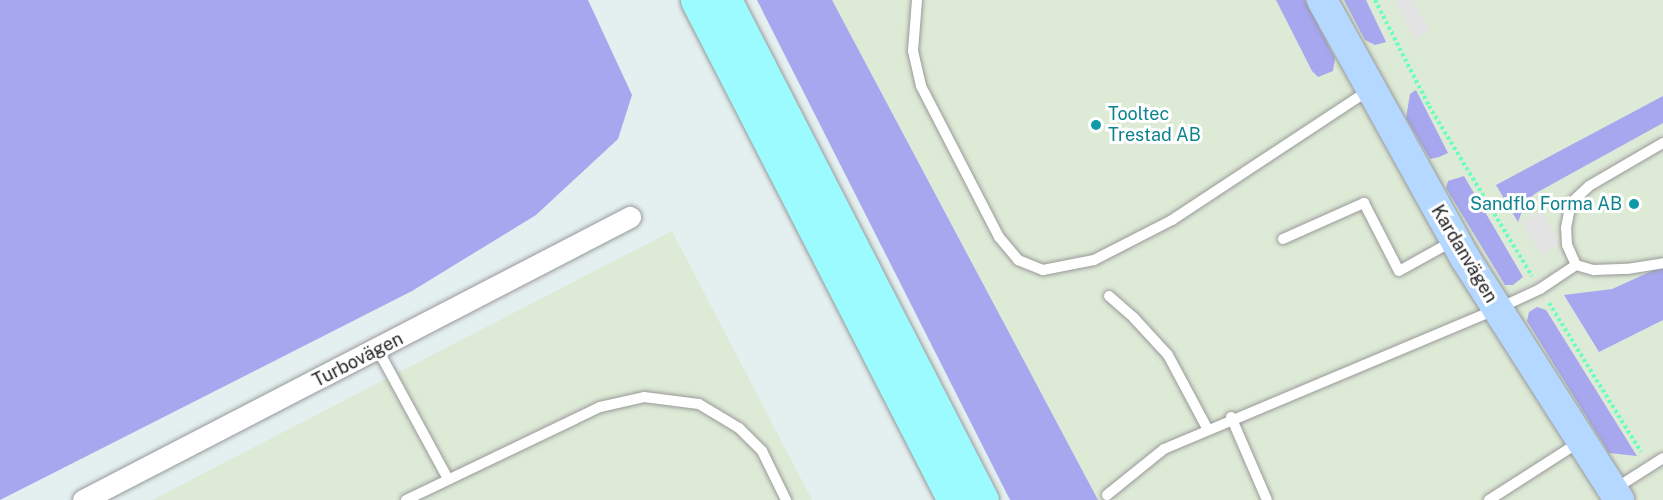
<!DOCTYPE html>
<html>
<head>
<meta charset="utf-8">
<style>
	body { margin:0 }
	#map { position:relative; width:1663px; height:500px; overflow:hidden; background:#e4eff0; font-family:"Public Sans",sans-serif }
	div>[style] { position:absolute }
	.industrial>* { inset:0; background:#ddead6 }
	.grass>* { inset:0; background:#a6a7ef }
	.parking>* { inset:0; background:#e3e3e3 }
	.path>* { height:4px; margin-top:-2px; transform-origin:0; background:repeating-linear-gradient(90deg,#67ffbe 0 3px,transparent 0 6px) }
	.roads { filter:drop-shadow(0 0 2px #999) drop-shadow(0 0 2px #999) }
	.lane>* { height:10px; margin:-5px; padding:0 5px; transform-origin:5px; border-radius:5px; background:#fff }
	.street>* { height:21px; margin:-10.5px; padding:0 10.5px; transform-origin:10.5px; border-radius:10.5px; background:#fff }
	.secondary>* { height:30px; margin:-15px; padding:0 15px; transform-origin:15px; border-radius:15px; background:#b4d8ff }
	.primary>* { height:33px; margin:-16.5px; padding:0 16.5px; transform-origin:16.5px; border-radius:16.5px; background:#9bfbff }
	.dots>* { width:16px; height:16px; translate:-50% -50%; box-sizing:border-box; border:3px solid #fff; border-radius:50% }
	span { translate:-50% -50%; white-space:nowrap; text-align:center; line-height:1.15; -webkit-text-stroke:6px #fff; paint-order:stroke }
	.culture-label { font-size:18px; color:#0d838f }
	.left { translate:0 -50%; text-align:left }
	.right { translate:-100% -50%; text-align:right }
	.street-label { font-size:18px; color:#1f1f1f }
</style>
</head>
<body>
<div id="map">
	<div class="industrial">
		<i style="clip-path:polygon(832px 0,1663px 0,1663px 500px,1098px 500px)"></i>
		<i style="clip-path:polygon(672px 231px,812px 500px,152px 500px)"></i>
	</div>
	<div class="grass">
		<i style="clip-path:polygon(0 0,588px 0,632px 95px,618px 139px,536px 215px,412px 291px,0 500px)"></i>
		<i style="clip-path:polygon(757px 0,832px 0,1098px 500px,1010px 500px)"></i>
		<i style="clip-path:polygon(1276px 0,1305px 0,1335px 58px,1333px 71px,1318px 77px,1312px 71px)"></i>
		<i style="clip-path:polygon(1344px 0,1366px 0,1386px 42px,1375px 45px,1365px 40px)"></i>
		<i style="clip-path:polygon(1416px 90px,1448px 153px,1439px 157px,1430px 159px,1406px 118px,1410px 94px)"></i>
		<i style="clip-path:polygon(1663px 96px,1663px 123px,1536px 193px,1526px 201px,1518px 222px,1496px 185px)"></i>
		<i style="clip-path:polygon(1464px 176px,1523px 277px,1513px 285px,1505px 285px,1446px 188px,1448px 181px)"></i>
		<i style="clip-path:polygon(1663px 266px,1663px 320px,1599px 352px,1564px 295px,1612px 289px)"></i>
		<i style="clip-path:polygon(1537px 307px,1546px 310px,1637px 456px,1609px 453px,1527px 321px,1529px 312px)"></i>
	</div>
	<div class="parking">
		<i style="clip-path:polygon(1394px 0,1413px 0,1430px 31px,1415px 39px)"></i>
		<i style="clip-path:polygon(1540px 210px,1560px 243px,1541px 255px,1521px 222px)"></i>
	</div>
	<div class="path">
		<i style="left:1375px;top:0;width:119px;rotate:63deg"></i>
		<i style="left:1429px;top:106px;width:199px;rotate:58.8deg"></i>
		<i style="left:1549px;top:303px;width:175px;rotate:58.3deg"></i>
	</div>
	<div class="roads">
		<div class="lane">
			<i style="left:917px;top:0;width:51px;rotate:94.5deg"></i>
			<i style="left:913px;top:51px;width:36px;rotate:77deg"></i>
			<i style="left:921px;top:86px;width:170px;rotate:62.7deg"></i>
			<i style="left:999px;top:237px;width:30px;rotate:50deg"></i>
			<i style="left:1018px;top:260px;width:27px;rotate:22deg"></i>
			<i style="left:1043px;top:270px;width:52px;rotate:-11.1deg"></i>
			<i style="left:1094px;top:260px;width:88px;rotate:-27.1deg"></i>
			<i style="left:1172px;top:220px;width:236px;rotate:-33.4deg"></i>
			<i style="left:1283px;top:239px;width:89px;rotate:-24deg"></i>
			<i style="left:1364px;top:203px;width:76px;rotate:62.8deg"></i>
			<i style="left:1399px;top:271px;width:62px;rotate:-29.1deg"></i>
			<i style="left:1576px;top:265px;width:22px;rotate:-114deg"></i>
			<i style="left:1567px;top:245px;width:17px;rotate:-93deg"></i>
			<i style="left:1566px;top:228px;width:25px;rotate:-79deg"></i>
			<i style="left:1571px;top:203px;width:25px;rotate:-43deg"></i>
			<i style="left:1589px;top:186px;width:86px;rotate:-30.2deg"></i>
			<i style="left:1109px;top:296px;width:33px;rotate:41deg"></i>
			<i style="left:1134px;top:318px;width:50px;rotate:47.4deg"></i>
			<i style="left:1168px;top:355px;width:83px;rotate:61.9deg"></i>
			<i style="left:378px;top:350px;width:147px;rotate:61.5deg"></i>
			<i style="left:1231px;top:417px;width:90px;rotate:66.6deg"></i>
			<i style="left:1613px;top:490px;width:59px;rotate:-32.6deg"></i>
			<i style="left:1107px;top:495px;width:73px;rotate:-38.9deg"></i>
			<i style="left:1164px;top:449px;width:361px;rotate:-22.8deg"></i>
			<i style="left:1497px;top:309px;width:47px;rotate:-24.9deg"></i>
			<i style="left:1540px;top:289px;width:43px;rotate:-33.7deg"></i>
			<i style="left:1576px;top:265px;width:19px;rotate:16deg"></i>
			<i style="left:1594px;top:270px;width:33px;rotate:-2deg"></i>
			<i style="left:1627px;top:269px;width:36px;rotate:-9deg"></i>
			<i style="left:406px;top:500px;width:215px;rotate:-25.6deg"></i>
			<i style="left:600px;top:407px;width:45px;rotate:-12.8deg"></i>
			<i style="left:644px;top:397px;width:55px;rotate:7.3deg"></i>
			<i style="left:699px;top:404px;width:47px;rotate:31deg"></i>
			<i style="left:739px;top:428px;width:33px;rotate:45deg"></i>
			<i style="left:762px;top:451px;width:55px;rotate:63.9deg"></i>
			<i style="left:1489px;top:500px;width:109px;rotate:-32.7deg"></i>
		</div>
		<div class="street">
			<i style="left:83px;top:500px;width:616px;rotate:-27.36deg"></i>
		</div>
		<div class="secondary">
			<i style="left:1322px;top:0;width:295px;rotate:61deg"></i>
			<i style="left:1465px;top:258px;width:287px;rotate:57.5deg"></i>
		</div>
		<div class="primary">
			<i style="left:697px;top:0;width:562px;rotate:62.8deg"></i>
			<i style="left:725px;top:0;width:562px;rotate:62.8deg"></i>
		</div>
	</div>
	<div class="dots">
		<i style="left:1096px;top:125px;background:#0f9aa8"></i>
		<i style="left:1634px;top:204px;background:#0f9aa8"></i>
	</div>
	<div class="culture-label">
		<span class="left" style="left:1108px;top:125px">Tooltec<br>Trestad AB</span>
		<span class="right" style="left:1622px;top:204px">Sandflo Forma AB</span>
	</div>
	<div class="street-label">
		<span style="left:1464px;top:254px;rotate:59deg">Kardanvägen</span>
		<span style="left:358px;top:360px;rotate:-27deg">Turbovägen</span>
	</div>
</div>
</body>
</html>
